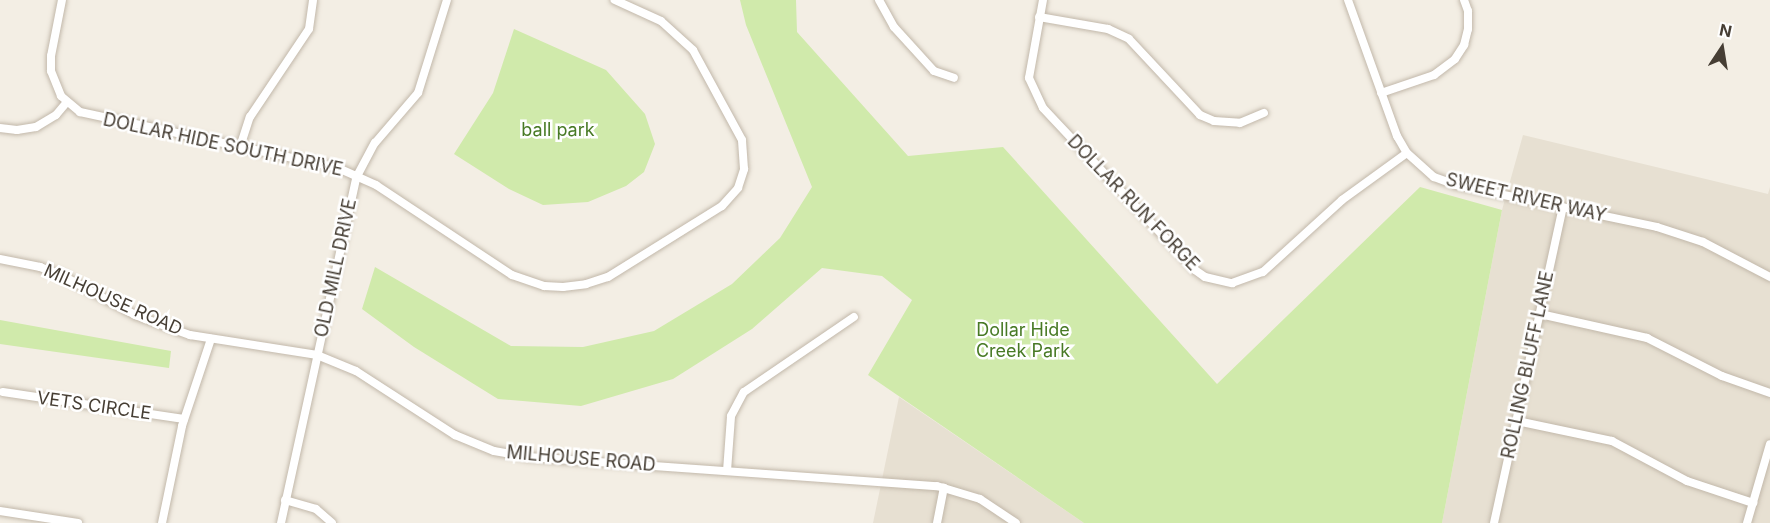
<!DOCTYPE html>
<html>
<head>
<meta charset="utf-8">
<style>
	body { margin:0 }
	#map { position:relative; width:1770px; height:523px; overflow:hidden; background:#f3eee4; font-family:Inter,sans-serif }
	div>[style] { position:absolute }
	.residential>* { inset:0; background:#e7e0d2 }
	.green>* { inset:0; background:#d0eaab }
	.roads { filter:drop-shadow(0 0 2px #c2b8aa) drop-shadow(0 0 2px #c2b8aa) }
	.minor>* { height:8px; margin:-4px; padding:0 4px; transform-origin:4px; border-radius:4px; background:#fff }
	span { translate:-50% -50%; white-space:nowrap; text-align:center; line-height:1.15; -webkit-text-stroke:5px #fff; paint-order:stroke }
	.park-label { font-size:18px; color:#487a25 }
	.street-label { font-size:18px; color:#463e34 }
	.north { position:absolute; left:1692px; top:18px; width:60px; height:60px; -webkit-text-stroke:4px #fff; paint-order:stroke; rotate:12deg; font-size:16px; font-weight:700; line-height:24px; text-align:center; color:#463e34 }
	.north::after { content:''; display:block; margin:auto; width:21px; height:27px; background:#463e34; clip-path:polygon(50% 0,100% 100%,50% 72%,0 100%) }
</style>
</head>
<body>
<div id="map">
	<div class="residential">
		<i style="clip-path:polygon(1523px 135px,1768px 194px,1770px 187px,1770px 523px,1442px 523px,1502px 210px)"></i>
		<i style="clip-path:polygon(899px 397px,1084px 523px,873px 523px)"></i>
	</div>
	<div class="green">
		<i style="clip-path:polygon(740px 0,796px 0,797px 32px,908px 156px,1003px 147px,1217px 384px,1420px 187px,1502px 210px,1442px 523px,1084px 523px,868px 375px,912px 300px,882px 276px,822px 268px,752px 329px,673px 379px,581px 406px,498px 399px,414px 347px,362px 309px,375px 267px,511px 346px,583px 347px,654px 331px,732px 284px,780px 238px,812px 187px,746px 25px)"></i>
		<i style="clip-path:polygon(514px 29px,606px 70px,645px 114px,655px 144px,644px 172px,626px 186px,588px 202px,543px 205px,509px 189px,454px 154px,493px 93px)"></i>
		<i style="clip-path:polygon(0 320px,171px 351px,169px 368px,0 344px)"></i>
	</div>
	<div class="roads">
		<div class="minor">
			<i style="left:62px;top:0;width:57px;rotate:101.1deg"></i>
			<i style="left:51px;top:56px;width:15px;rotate:90deg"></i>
			<i style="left:51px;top:71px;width:27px;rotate:68deg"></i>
			<i style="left:61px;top:96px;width:25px;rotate:40deg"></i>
			<i style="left:80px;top:112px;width:264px;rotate:12.2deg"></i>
			<i style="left:338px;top:168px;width:42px;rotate:24.1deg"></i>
			<i style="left:376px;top:185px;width:163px;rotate:33.5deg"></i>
			<i style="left:512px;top:275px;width:34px;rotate:19deg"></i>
			<i style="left:544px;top:286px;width:19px;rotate:3deg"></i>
			<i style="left:563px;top:287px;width:23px;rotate:-7deg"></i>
			<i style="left:586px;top:284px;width:23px;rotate:-18deg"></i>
			<i style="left:608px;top:277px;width:134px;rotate:-31.9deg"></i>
			<i style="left:722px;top:206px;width:24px;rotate:-48deg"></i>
			<i style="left:738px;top:188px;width:20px;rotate:-72deg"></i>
			<i style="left:744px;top:169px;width:29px;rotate:-94deg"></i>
			<i style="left:742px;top:140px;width:102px;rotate:-118.6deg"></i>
			<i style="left:693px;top:50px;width:43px;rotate:-137.8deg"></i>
			<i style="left:661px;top:21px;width:51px;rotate:-155.5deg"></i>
			<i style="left:879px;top:0;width:31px;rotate:61deg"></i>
			<i style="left:894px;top:27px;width:59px;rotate:47.7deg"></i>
			<i style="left:934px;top:71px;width:21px;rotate:19deg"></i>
			<i style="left:1043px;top:0;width:79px;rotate:100.2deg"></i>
			<i style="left:1029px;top:78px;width:33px;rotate:65deg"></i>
			<i style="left:1043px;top:108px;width:222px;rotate:46.8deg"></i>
			<i style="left:1195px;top:270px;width:12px;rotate:35deg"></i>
			<i style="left:1205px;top:277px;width:28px;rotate:13deg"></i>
			<i style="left:1232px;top:283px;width:33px;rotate:-20deg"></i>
			<i style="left:1263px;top:272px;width:107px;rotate:-42.3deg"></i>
			<i style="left:1342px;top:200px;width:80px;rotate:-35.9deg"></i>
			<i style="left:1348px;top:0;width:145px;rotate:70.2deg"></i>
			<i style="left:1397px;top:136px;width:20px;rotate:60deg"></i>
			<i style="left:1407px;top:153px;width:36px;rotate:42deg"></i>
			<i style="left:1434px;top:177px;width:23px;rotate:20deg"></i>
			<i style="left:1456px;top:185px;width:205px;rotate:11.8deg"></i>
			<i style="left:1657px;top:227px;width:48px;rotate:18.1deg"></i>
			<i style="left:1703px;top:242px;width:76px;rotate:27.6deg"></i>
			<i style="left:1039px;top:17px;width:70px;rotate:9.9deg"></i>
			<i style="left:1108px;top:29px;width:23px;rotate:25deg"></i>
			<i style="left:1129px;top:39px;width:104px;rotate:46.9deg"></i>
			<i style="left:1200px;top:115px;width:15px;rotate:23deg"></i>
			<i style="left:1214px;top:121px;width:26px;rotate:4deg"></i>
			<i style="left:1240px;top:123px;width:26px;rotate:-23deg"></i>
			<i style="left:1381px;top:93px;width:56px;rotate:-18.8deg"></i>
			<i style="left:1434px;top:75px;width:26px;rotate:-37deg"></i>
			<i style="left:1455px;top:59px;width:17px;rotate:-57deg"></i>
			<i style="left:1464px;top:45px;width:16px;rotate:-76deg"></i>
			<i style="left:1468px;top:29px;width:18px;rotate:-90deg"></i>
			<i style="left:1468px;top:11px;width:12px;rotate:-110deg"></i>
			<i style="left:0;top:128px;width:17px;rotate:7deg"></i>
			<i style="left:17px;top:130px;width:19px;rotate:-9deg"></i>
			<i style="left:36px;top:127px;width:23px;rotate:-31deg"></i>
			<i style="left:56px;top:115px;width:17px;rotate:-50deg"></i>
			<i style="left:240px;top:147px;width:32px;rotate:-72deg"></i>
			<i style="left:250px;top:117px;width:106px;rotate:-56.2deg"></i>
			<i style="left:309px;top:29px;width:29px;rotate:-82deg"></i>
			<i style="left:0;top:259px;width:41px;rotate:11.3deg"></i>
			<i style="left:40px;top:267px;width:25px;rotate:21deg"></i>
			<i style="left:63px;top:276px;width:82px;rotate:28.4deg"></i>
			<i style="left:135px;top:315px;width:59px;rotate:20deg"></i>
			<i style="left:190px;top:335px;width:129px;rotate:8.9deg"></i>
			<i style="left:317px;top:355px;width:42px;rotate:22.3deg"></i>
			<i style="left:356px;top:371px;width:118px;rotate:32.9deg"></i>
			<i style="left:455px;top:435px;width:42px;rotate:22.3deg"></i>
			<i style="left:494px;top:451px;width:35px;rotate:10deg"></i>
			<i style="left:528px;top:457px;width:410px;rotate:4.1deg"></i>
			<i style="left:937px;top:486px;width:45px;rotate:16.8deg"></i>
			<i style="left:980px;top:499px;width:43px;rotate:33.7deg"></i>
			<i style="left:1540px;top:314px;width:110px;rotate:12.6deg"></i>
			<i style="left:1647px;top:338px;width:84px;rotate:26.9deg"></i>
			<i style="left:1722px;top:376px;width:51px;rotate:19.5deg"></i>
			<i style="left:3px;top:392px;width:183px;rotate:8.5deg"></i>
			<i style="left:1517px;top:421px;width:97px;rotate:11.9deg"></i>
			<i style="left:1612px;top:441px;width:85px;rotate:28.1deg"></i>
			<i style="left:1687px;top:481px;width:70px;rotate:18.4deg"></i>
			<i style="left:727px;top:471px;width:55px;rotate:-85.8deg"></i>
			<i style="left:731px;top:416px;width:27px;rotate:-62deg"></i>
			<i style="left:744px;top:392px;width:133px;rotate:-34.3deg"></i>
			<i style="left:285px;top:500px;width:32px;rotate:16deg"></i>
			<i style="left:316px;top:509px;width:21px;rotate:41deg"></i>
			<i style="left:0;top:511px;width:79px;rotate:8.7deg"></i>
			<i style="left:162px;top:523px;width:99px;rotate:-78.3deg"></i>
			<i style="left:182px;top:426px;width:92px;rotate:-71.6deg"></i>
			<i style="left:281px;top:523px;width:353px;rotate:-77.7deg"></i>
			<i style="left:356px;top:178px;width:40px;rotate:-62deg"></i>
			<i style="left:375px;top:143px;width:66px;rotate:-49.3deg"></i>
			<i style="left:418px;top:93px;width:97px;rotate:-72.7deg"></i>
			<i style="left:937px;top:523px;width:36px;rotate:-79deg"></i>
			<i style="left:1494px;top:523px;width:323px;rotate:-77.7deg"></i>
			<i style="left:1747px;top:523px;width:82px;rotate:-73.8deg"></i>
		</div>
	</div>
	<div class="park-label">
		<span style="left:558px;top:130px">ball park</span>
		<span style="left:1023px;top:341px">Dollar Hide<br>Creek Park</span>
	</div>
	<div class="street-label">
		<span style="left:223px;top:145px;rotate:12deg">DOLLAR HIDE SOUTH DRIVE</span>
		<span style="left:1526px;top:198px;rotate:13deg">SWEET RIVER WAY</span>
		<span style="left:1133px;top:203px;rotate:46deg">DOLLAR RUN FORGE</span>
		<span style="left:336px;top:268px;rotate:-78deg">OLD MILL DRIVE</span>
		<span style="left:113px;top:300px;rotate:24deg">MILHOUSE ROAD</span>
		<span style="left:1528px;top:365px;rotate:-78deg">ROLLING BLUFF LANE</span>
		<span style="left:94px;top:406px;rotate:8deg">VETS CIRCLE</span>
		<span style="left:581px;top:459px;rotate:5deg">MILHOUSE ROAD</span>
	</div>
	<div class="north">N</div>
</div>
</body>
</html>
